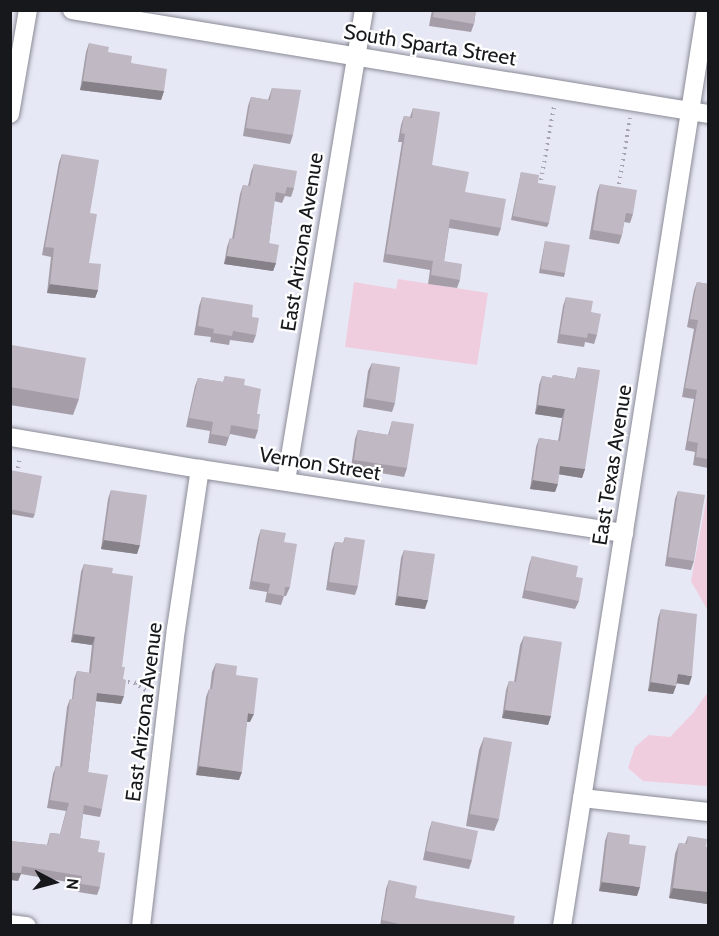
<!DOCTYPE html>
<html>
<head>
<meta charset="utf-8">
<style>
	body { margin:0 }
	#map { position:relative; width:719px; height:936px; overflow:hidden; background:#e7e8f5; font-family:Cabin,sans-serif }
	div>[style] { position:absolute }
	.green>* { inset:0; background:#f0cdde }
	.path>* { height:4px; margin-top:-2px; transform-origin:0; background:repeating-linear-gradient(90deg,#a4a5af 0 1.5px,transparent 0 6px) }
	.roads { filter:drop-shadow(0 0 2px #8a8b97) drop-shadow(0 0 2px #8a8b97) }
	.minor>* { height:18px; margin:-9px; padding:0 9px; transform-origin:9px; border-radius:9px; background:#fff }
	.wall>* { inset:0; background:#a59ea8 }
	.shaded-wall>* { inset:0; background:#868188 }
	.building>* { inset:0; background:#c0b8c3 }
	span { translate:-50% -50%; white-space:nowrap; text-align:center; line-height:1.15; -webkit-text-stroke:4.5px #fff; paint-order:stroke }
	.street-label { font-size:21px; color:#17181c }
	.frame { position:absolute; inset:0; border:12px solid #17181c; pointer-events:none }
	.north { position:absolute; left:24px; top:852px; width:60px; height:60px; -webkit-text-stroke:4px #fff; paint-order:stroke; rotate:96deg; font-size:16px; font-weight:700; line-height:24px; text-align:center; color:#17181c }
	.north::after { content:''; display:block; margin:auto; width:21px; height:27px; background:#17181c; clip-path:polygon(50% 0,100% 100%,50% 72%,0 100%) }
</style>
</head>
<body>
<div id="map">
	<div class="green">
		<i style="clip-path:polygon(398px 279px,488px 293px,477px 365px,345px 347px,354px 282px,396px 289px)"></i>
		<i style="clip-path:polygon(707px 496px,708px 496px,708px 611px,691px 581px)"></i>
		<i style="clip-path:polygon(708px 692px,708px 786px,643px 781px,628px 768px,635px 747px,649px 735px,670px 737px,693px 713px)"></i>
	</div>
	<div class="path">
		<i style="left:540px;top:186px;width:80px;rotate:-80deg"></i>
		<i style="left:618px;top:190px;width:73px;rotate:-80.5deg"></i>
		<i style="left:17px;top:474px;width:17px;rotate:-80deg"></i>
		<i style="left:122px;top:681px;width:12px;rotate:9deg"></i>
		<i style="left:134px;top:683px;width:17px;rotate:31deg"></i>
		<i style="left:135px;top:683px;width:16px;rotate:-18deg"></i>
	</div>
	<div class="roads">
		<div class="minor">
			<i style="left:72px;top:10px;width:644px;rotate:9.29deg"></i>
			<i style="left:10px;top:114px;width:106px;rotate:-80.2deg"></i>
			<i style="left:10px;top:437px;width:193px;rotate:9.6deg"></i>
			<i style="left:200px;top:469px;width:429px;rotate:8.6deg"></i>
			<i style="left:286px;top:481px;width:477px;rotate:-80.6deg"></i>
			<i style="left:582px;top:798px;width:127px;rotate:6.3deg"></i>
			<i style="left:10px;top:924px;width:17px;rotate:7deg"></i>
			<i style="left:141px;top:926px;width:299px;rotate:-83.3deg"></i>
			<i style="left:176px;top:629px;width:162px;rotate:-81.5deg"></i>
			<i style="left:562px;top:926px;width:927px;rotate:-81.07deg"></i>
		</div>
	</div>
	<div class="wall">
		<i style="clip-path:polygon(432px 10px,476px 10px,474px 24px,471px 32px,429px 26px)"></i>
		<i style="clip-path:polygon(89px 43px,131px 63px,164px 91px,161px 100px,80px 90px,86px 52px)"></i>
		<i style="clip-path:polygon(272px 88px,293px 135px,290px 144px,243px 136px,248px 106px,251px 97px,268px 100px)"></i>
		<i style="clip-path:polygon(413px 108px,432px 165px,465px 192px,501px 228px,498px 236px,449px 228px,444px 261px,460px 280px,457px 288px,428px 284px,430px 270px,383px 262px,402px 142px,398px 142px,401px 125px,404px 116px,410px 117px)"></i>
		<i style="clip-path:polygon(62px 154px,90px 213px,89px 263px,98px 290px,95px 298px,47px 293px,51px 257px,42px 255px,59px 162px)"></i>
		<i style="clip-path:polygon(254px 164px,294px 188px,291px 197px,285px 196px,282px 203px,274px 201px,269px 243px,276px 263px,273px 271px,224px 264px,227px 247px,230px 238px,232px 239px,240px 194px,243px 185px,248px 186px,251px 172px)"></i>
		<i style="clip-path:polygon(521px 172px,538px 183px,549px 223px,547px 227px,511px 220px)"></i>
		<i style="clip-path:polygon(600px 184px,633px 214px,630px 223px,624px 222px,622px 235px,619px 244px,589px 239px,597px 192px)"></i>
		<i style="clip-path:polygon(545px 241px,565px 273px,564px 277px,539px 273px)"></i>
		<i style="clip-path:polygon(697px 282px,708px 284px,708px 468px,693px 465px,695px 452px,685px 450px,694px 399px,682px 397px,694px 329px,687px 327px,694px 290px)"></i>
		<i style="clip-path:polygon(202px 297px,252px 317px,256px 335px,253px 343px,230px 340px,229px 345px,210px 342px,211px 337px,194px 335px,199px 306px)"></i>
		<i style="clip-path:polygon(566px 297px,597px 335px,594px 344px,585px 342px,584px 347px,557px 343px,563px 306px)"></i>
		<i style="clip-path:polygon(12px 345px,79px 399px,73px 415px,10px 405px,10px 349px)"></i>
		<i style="clip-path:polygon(372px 363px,395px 403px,392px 412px,363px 407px,368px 371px)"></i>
		<i style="clip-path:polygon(578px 367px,585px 469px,582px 478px,559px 474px,555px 492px,530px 489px,536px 447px,539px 438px,558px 441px,562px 418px,535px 414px,539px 385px,542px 376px,552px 378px,553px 375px,575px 379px)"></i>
		<i style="clip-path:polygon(225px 376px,244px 385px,257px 414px,258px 430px,255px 439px,230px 434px,226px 446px,208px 443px,210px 431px,186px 427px,195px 386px,198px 378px,223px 382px)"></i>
		<i style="clip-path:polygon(392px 421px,407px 468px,404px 477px,351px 468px,355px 439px,358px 430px,388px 435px)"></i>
		<i style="clip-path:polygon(10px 470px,35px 514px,33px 518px,10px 514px)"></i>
		<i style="clip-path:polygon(111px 490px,137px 554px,101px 549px,108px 499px)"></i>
		<i style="clip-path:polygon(678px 491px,694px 561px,691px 570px,665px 566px,675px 499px)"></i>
		<i style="clip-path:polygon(261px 529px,284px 542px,290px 587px,286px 596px,284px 596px,281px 605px,265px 602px,267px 592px,249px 589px,258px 538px)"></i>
		<i style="clip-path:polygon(345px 537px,358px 586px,355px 595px,326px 590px,332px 550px,335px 542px,343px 543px)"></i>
		<i style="clip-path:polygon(404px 550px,425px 609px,395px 605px,401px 558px)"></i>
		<i style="clip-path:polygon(532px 556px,576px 577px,579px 601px,575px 609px,522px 598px,529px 565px)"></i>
		<i style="clip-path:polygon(84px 564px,112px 573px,122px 667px,121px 704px,96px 701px,88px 772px,102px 809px,100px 817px,83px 814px,80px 838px,98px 852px,100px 887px,97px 895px,78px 892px,79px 884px,21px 874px,18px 881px,10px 841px,47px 845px,50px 833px,60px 834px,66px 811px,47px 808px,53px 774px,56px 766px,60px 767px,67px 707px,70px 699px,72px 699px,74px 679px,77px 671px,89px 673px,92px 645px,71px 642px,81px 572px)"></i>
		<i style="clip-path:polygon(661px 609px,689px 685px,677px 683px,673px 694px,648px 691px,658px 618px)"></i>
		<i style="clip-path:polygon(524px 636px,551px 716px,548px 725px,502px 718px,506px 690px,509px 681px,514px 682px,520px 645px)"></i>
		<i style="clip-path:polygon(216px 663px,236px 675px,250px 722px,247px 722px,239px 780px,196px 775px,206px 697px,209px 689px,210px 689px,212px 672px)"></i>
		<i style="clip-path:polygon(484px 737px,499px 819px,494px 831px,466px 826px,479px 750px)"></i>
		<i style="clip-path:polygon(432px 821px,472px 860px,469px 869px,423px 860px,429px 830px)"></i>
		<i style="clip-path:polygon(608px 832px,629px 844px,637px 896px,599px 891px,605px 841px)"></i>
		<i style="clip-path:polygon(688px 836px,706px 847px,707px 904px,669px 898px,675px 854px,679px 843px,685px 844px)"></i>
		<i style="clip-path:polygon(389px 880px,415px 898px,513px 926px,380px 926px,386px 889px)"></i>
	</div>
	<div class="shaded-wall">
		<i style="clip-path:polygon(83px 81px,164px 91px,161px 100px,80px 90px)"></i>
		<i style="clip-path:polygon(227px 256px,276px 263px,273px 271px,224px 264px)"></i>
		<i style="clip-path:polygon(50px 284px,98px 290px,95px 298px,47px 293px)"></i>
		<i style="clip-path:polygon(538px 405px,565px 409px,562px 418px,535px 414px)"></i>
		<i style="clip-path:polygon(560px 466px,585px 469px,582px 478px,557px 474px)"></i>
		<i style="clip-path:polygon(533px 480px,558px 484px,555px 492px,530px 489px)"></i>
		<i style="clip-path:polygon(104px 540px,140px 545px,137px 554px,101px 549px)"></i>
		<i style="clip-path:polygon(398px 596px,428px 600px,425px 609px,395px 605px)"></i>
		<i style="clip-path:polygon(74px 634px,95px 637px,92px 645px,71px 642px)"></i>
		<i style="clip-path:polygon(678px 674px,692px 676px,689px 685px,675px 683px)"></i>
		<i style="clip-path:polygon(651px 682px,676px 686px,673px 694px,648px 691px)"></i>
		<i style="clip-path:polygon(97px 693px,124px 696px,121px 704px,94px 701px)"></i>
		<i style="clip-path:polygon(505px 710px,551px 716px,548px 725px,502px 718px)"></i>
		<i style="clip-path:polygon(248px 713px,254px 714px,250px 722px,245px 722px)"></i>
		<i style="clip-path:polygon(199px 766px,242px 772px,239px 780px,196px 775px)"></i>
		<i style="clip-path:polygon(10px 872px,21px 873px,18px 881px,10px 880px)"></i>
		<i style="clip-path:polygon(602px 882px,640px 887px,637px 896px,599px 891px)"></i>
		<i style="clip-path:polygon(673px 888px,708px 892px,708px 900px,707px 904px,669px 898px)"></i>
	</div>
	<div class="building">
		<i style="clip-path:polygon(434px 10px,476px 10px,474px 24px,433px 17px)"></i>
		<i style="clip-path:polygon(89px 43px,109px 47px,108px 52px,132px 56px,131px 63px,167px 69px,164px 91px,83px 81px)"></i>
		<i style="clip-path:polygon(272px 88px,301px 90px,293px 135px,246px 128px,251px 97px,270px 100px)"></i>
		<i style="clip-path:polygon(413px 108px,440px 112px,432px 165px,469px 172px,465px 192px,506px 199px,501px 228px,450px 219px,444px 261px,462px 264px,460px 280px,431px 275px,433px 261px,386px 254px,405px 134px,401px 133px,404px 116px,412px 118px)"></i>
		<i style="clip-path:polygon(62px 154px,99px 160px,90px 213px,97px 214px,89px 263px,101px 264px,98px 290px,50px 284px,54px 248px,45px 247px)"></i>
		<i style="clip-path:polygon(254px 164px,297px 171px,294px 188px,287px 187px,285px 194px,276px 192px,269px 243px,279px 245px,276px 263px,227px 256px,230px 238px,234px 239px,243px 185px,250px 186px)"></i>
		<i style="clip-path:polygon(521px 172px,539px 175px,538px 183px,556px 186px,549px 223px,513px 216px)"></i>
		<i style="clip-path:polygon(600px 184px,637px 190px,633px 214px,626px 213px,622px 235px,593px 230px)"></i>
		<i style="clip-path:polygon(545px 241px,570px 245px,565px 273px,541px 269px)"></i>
		<i style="clip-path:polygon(697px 282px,708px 284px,708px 459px,696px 457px,698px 443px,688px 441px,697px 390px,685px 388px,698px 320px,690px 319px)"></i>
		<i style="clip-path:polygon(202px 297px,253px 305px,252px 317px,259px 318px,256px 335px,233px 331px,232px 336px,213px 333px,214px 329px,198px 326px)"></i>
		<i style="clip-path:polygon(566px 297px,593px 301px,591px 312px,601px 314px,597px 335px,588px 333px,587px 338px,560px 334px)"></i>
		<i style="clip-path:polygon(12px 345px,86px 358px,79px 399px,10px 387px,10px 354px)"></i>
		<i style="clip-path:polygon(372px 363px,400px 367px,395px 403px,366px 398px)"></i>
		<i style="clip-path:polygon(578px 367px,600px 370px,585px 469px,560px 466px,558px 484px,533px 480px,539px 438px,560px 441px,565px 409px,538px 405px,542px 376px,552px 378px,553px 375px,576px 379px)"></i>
		<i style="clip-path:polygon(225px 376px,245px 379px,244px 385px,261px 389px,257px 414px,260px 414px,258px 430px,231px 425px,229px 437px,211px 434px,213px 422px,189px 418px,198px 378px,223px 382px)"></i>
		<i style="clip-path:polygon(392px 421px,414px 424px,407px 468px,354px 460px,358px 430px,389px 435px)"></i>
		<i style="clip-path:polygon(10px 470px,42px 476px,35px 514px,10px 509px)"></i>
		<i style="clip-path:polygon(111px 490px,147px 495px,140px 545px,104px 540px)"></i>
		<i style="clip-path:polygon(678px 491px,705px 495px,694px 561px,668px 557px)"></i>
		<i style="clip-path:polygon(261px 529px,286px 533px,284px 542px,297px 544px,290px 587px,285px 587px,284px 596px,268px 593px,270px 584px,252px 581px)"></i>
		<i style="clip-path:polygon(345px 537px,365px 540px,358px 586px,329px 582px,335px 542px,344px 543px)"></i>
		<i style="clip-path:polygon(404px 550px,435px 554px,428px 600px,398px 596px)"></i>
		<i style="clip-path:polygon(532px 556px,578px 566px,576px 577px,583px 578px,579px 601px,525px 590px)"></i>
		<i style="clip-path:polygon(84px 564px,113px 568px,112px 573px,133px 576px,122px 667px,125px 667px,123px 679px,126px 680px,124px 696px,97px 693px,88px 772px,108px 775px,102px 809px,84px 805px,80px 838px,100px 841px,98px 852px,105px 853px,100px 887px,81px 884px,82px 876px,22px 866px,21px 873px,10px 872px,10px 841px,48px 845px,50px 833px,60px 834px,69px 803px,50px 800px,56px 766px,62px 767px,70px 699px,73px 699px,77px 671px,91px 673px,95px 637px,74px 634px)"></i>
		<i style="clip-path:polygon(661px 609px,697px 614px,692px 676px,678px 674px,676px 686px,651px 682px)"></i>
		<i style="clip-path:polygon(524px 636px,562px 642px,551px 716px,505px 710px,509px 681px,516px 682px)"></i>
		<i style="clip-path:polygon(216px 663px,237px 666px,236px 675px,258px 678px,254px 714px,248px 713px,242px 772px,199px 766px,209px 689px,212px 689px)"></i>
		<i style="clip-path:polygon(484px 737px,512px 742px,499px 819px,470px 814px)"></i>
		<i style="clip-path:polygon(432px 821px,478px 831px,472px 860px,426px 851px)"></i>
		<i style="clip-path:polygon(608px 832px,630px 835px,629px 844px,646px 846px,640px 887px,602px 882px)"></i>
		<i style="clip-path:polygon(688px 836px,707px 839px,706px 847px,708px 847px,708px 892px,673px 888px,679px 843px,687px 844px)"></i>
		<i style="clip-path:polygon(389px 880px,417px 886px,415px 898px,515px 916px,513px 926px,408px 926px,382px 920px)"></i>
	</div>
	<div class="street-label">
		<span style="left:430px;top:45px;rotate:9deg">South Sparta Street</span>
		<span style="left:302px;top:242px;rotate:-81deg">East Arizona Avenue</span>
		<span style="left:320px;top:464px;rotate:9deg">Vernon Street</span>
		<span style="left:612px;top:465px;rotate:-81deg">East Texas Avenue</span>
		<span style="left:144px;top:712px;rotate:-83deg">East Arizona Avenue</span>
	</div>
	<div class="frame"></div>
	<div class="north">N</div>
</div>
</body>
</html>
